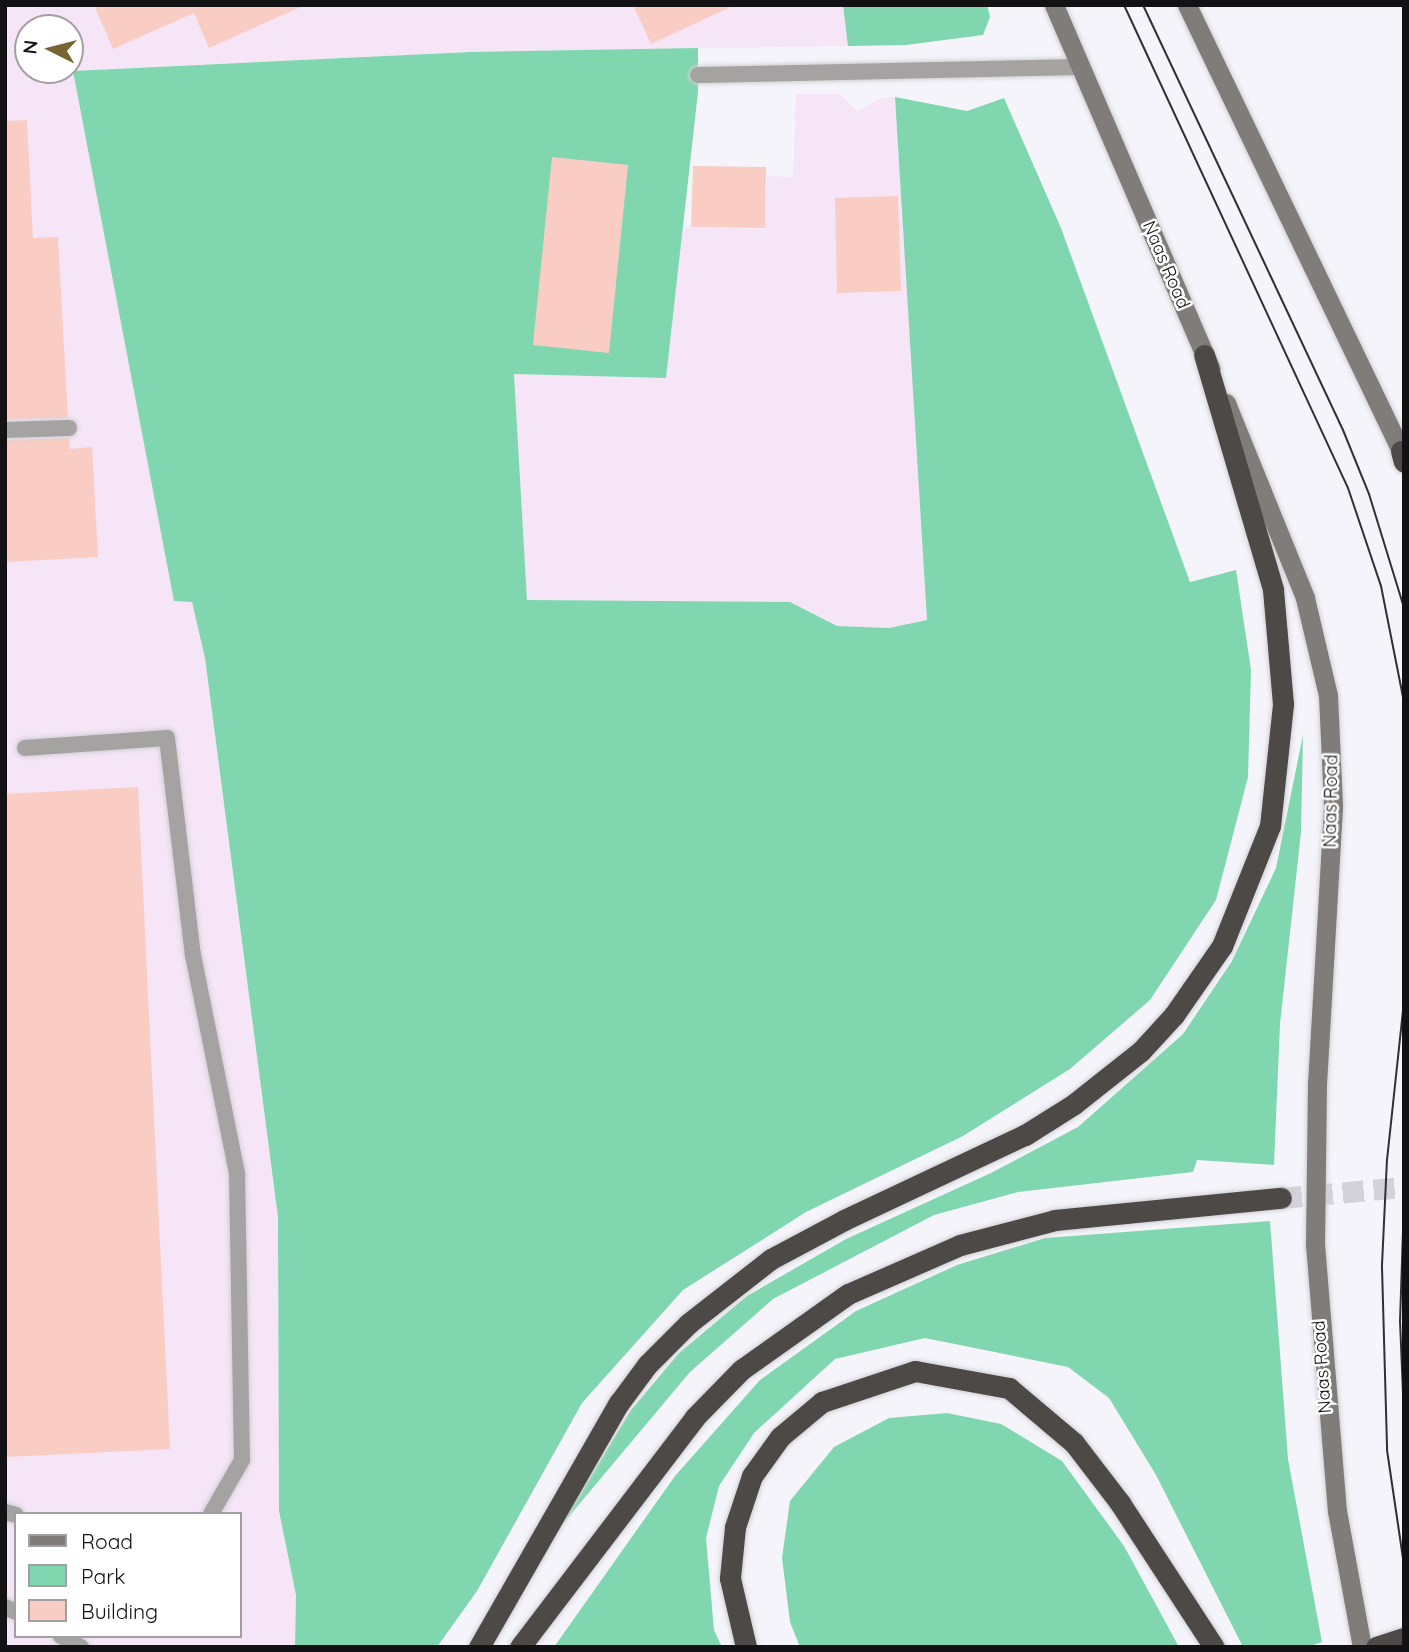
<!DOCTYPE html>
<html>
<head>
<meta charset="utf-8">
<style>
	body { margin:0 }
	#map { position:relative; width:1409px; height:1652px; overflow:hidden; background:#f4f4fa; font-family:Quicksand,sans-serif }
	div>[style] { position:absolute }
	.industrial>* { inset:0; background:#f5e5f7 }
	.green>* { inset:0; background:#80d7af }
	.building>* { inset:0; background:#f9cdc3 }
	.motorway-tunnel>* { height:21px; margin-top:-10.5px; transform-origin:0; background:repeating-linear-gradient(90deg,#d2d2d8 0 21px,transparent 0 31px) }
	.roads { filter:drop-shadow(0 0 2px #d0d0d5) drop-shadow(0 0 2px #d0d0d5) }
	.service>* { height:16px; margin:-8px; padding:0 8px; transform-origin:8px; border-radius:8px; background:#a5a3a1 }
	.secondary>* { height:19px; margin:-9.5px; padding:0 9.5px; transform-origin:9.5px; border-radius:9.5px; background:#7f7c79 }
	.motorway>* { height:21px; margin:-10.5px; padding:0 10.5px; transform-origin:10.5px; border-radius:10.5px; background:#4d4946 }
	.tram>* { height:2px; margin:-1px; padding:0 1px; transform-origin:1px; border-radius:1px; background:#313134 }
	span { translate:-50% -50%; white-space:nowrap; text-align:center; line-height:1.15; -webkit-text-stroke:5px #fff; paint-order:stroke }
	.street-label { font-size:18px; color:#121214 }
	.frame { position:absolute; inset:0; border:7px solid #121214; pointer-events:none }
	.legend { position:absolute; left:14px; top:1512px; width:228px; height:126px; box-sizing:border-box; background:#fff; border:2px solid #a0a0a1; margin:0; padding:9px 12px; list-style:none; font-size:21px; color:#121214 }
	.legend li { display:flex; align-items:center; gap:14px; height:35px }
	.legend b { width:35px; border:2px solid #a0a0a1 }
	.north { position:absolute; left:14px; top:14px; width:70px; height:70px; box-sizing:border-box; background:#fff; border:2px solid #a0a0a1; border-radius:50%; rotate:276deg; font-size:19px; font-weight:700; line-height:28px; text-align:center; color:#121214 }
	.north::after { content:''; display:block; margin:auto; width:24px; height:32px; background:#786332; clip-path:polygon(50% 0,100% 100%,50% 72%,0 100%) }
</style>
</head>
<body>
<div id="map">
	<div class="industrial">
		<i style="clip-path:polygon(evenodd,5px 5px,970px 5px,906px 45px,470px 52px,74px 71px,174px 601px,192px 602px,205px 658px,278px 1217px,279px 1511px,296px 1595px,295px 1647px,5px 1647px,5px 5px,28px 28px,70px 28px,70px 70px,28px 70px,28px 28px,5px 5px,16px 1514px,240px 1514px,240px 1636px,16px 1636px,16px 1514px)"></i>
		<i style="clip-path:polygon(796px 94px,840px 94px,858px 112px,881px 98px,895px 97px,928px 620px,889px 628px,837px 626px,790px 602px,527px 600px,514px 374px,666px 378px,683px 227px,765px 229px,767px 176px,793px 177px)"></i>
	</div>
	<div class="green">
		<i style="clip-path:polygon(843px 5px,987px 5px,990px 17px,983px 35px,906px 45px,848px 46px)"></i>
		<i style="clip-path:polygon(698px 48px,698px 92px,666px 378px,514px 374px,527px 600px,790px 602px,837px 626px,889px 628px,927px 620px,895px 97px,967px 111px,1004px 98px,1061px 228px,1190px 582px,1236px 570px,1251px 670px,1248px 777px,1216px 900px,1150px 1000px,1070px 1069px,963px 1136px,806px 1212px,683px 1290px,582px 1403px,477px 1591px,437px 1647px,295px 1647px,296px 1595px,279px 1511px,278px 1217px,205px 658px,192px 602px,174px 601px,73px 71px,470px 52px)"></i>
		<i style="clip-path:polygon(1303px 735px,1301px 832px,1280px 1024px,1274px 1165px,1197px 1160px,1193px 1172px,1018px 1192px,934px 1215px,773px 1299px,690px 1372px,560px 1527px,631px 1410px,679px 1353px,747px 1296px,846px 1239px,991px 1173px,1078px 1127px,1183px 1034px,1232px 961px,1276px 868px)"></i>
		<i style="clip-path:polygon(1270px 1221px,1288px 1459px,1322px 1642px,1308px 1647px,1243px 1647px,1156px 1475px,1109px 1398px,1068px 1367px,925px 1338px,835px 1359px,754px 1433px,719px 1486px,706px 1538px,714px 1630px,722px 1647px,554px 1647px,675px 1476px,760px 1380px,856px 1311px,957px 1265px,1045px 1238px)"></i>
		<i style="clip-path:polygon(947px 1413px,1001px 1424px,1062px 1461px,1124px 1546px,1179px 1647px,800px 1647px,790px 1622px,782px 1558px,790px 1501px,834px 1447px,889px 1418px)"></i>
	</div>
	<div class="building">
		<i style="clip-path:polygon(94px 5px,305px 5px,209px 48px,194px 13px,113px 49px)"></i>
		<i style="clip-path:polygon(633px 5px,735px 5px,651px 44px)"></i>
		<i style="clip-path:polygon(27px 120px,33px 238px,58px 237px,68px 418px,5px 419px,5px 121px)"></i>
		<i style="clip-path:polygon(552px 157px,628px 165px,609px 353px,533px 345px)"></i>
		<i style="clip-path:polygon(693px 166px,766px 167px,765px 228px,691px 227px)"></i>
		<i style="clip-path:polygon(898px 196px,901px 291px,837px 293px,835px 198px)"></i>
		<i style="clip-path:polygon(69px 438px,70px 449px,92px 447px,98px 557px,5px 562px,5px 440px)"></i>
		<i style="clip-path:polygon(138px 787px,170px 1449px,5px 1457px,5px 794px)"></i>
	</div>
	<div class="motorway-tunnel">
		<i style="left:1281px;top:1198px;width:123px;rotate:-5.1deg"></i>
	</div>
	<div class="roads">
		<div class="service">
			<i style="left:698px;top:75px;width:384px;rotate:-1.2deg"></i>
			<i style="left:5px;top:430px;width:64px;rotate:-1.8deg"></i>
			<i style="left:25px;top:748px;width:142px;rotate:-4deg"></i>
			<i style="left:167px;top:738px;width:219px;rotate:83.2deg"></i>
			<i style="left:193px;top:955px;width:223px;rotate:78.6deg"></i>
			<i style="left:237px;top:1174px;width:286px;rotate:89deg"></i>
			<i style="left:242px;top:1460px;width:62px;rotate:119.9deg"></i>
			<i style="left:5px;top:1512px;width:11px;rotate:15deg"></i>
			<i style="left:5px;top:1607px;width:12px;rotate:24deg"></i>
			<i style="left:61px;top:1636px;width:23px;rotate:29deg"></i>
		</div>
		<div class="secondary">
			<i style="left:1054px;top:5px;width:396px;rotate:66.7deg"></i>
			<i style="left:1187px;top:5px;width:501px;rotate:64.35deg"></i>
			<i style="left:1226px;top:403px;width:210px;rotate:67.9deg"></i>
			<i style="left:1305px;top:598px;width:100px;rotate:76.7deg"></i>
			<i style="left:1328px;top:695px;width:112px;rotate:87.4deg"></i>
			<i style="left:1333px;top:807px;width:275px;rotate:93.3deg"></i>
			<i style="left:1317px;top:1082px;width:162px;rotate:90.7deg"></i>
			<i style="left:1315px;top:1244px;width:268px;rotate:85.3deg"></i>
			<i style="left:1337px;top:1511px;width:138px;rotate:79.6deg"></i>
		</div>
		<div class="motorway">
			<i style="left:1401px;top:451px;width:11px;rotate:75deg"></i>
			<i style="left:479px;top:1647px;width:281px;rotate:-60.2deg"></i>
			<i style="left:619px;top:1403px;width:47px;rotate:-53.6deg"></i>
			<i style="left:647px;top:1365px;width:59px;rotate:-45deg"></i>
			<i style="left:689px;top:1323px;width:104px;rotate:-38deg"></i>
			<i style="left:771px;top:1259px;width:83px;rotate:-28.1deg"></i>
			<i style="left:844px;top:1220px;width:200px;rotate:-25.2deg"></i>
			<i style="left:1025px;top:1135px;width:58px;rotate:-32.3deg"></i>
			<i style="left:1074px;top:1104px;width:85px;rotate:-38.3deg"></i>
			<i style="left:1141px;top:1051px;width:49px;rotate:-47.5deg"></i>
			<i style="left:1174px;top:1015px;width:84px;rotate:-55.2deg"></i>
			<i style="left:1222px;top:946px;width:129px;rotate:-68.2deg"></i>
			<i style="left:1270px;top:826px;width:123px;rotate:-83.9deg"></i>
			<i style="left:1283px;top:704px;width:115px;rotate:-95deg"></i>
			<i style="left:1273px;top:589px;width:244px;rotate:-106.4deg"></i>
			<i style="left:520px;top:1647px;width:289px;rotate:-52.7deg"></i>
			<i style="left:695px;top:1417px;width:66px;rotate:-45.6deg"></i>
			<i style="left:741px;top:1370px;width:131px;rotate:-35.4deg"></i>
			<i style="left:848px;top:1294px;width:122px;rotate:-23.6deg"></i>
			<i style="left:960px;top:1245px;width:98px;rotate:-14.7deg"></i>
			<i style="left:1055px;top:1220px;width:227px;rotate:-5.6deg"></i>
			<i style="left:746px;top:1647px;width:71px;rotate:-103.1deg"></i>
			<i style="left:730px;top:1578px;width:51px;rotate:-84.4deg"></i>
			<i style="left:735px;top:1527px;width:54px;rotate:-71.6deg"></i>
			<i style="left:752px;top:1476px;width:48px;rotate:-54.3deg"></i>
			<i style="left:780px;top:1437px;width:55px;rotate:-39.8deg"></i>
			<i style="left:822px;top:1402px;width:98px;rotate:-18.4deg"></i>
			<i style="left:915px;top:1371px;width:96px;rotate:10.3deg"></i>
			<i style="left:1009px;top:1388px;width:85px;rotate:40.2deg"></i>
			<i style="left:1074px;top:1443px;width:76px;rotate:52.5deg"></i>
			<i style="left:1120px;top:1503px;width:172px;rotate:56.9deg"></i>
			<i style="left:1376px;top:1647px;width:29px;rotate:-18deg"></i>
		</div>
	</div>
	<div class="tram">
		<i style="left:1124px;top:5px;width:532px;rotate:65.12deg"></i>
		<i style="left:1348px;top:488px;width:103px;rotate:71.4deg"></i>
		<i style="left:1381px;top:586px;width:118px;rotate:78.8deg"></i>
		<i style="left:1143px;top:5px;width:470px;rotate:64.8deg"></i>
		<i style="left:1343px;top:430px;width:69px;rotate:67.9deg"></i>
		<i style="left:1369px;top:494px;width:119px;rotate:72.9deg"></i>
		<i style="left:1404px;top:1001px;width:159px;rotate:96.1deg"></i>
		<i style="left:1387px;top:1159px;width:108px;rotate:92.7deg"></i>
		<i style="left:1382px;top:1267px;width:183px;rotate:88.4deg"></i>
		<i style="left:1387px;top:1450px;width:116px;rotate:81.6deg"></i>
		<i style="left:1404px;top:1201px;width:120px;rotate:91.9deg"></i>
		<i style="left:1400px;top:1321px;width:94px;rotate:87.6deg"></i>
	</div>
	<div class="street-label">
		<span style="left:1166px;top:265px;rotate:67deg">Naas Road</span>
		<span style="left:1331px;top:801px;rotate:-89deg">Naas Road</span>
		<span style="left:1322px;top:1367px;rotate:-94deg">Naas Road</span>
	</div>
	<div class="frame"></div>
	<ul class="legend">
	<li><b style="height:9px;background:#7f7c79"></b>Road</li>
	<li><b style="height:19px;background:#80d7af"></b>Park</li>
	<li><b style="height:19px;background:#f9cdc3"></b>Building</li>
	</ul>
	<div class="north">N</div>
</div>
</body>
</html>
